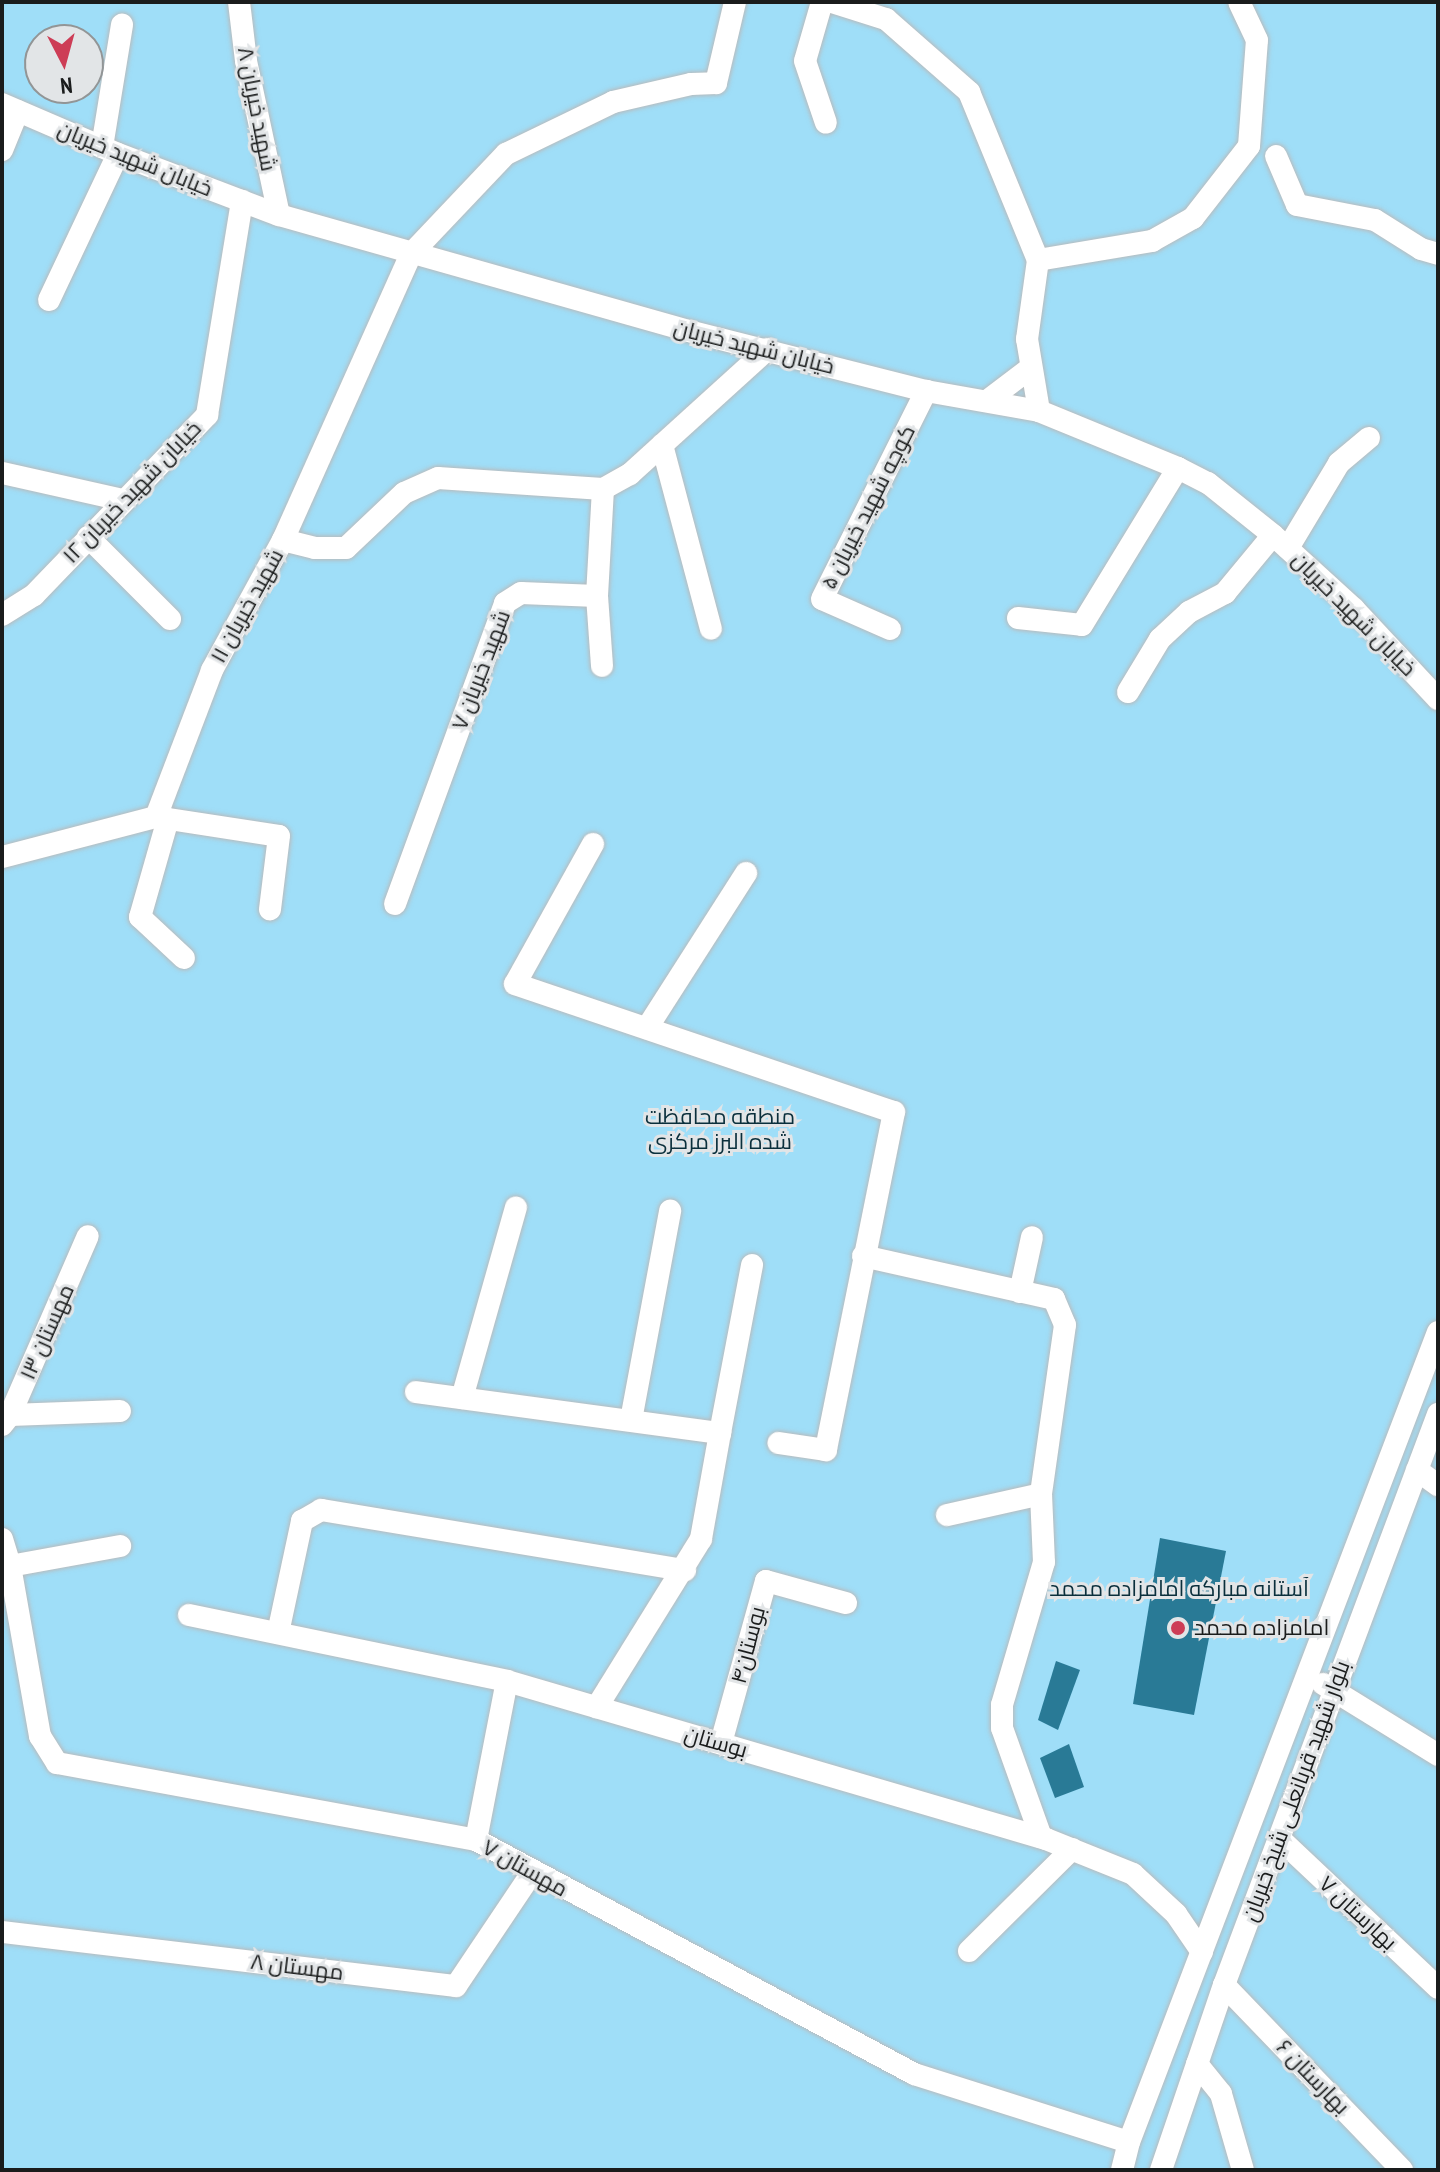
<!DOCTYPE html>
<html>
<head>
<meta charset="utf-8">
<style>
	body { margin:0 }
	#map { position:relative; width:1440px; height:2172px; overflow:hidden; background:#e2e5e7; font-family:"PT Sans Narrow",Cairo,sans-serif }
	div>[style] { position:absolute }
	.green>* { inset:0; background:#9fdef8 }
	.building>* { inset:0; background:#297a96 }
	.roads { filter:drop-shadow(0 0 2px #b8bbbd) drop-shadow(0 0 2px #b8bbbd) }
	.minor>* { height:22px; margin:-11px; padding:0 11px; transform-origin:11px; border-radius:11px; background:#fff }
	.dots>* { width:22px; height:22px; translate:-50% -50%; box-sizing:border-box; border:4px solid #e2e5e7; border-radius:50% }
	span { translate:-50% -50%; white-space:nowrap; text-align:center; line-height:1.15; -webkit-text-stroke:6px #e2e5e7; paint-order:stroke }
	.street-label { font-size:22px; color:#1a1c1c }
	.park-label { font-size:22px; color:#0a2f3c }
	.poi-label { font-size:22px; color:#1a1c1c }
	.left { translate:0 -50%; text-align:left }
	.frame { position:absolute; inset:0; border:4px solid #1a1c1c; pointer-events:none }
	.north { position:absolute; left:24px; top:24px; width:80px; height:80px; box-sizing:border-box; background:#e2e5e7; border:2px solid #929596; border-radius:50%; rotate:174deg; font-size:22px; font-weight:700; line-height:32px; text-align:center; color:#1a1c1c }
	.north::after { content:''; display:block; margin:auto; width:28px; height:36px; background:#cd3d56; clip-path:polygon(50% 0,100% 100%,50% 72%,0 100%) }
</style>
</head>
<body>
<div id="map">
	<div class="green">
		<i style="clip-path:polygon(evenodd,2px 2px,1438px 2px,1438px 2170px,2px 2170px,2px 2px,40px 40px,88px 40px,88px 88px,40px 88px,40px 40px)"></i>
	</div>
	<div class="building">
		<i style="clip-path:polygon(1160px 1538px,1226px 1551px,1194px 1715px,1133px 1704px)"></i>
		<i style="clip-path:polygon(1056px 1661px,1080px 1670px,1058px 1730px,1038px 1720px)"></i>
		<i style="clip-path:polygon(1069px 1744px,1084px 1787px,1055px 1798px,1040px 1758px)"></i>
	</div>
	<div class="roads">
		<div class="minor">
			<i style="left:239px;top:2px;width:59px;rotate:83.2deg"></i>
			<i style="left:246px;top:61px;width:157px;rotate:77.9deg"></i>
			<i style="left:822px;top:2px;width:61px;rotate:106.1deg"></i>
			<i style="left:805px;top:61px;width:65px;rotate:71.3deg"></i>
			<i style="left:832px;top:2px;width:57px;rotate:17.5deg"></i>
			<i style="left:886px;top:19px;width:111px;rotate:41.3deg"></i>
			<i style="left:969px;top:92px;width:182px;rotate:67.7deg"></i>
			<i style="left:1038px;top:260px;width:80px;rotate:97.9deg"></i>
			<i style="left:1027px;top:339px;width:73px;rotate:80.5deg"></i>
			<i style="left:2px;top:104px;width:126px;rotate:23.3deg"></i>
			<i style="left:118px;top:154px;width:172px;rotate:20.8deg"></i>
			<i style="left:279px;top:215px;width:426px;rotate:15.8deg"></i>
			<i style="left:689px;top:331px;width:244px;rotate:14.2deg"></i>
			<i style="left:926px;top:391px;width:115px;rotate:10deg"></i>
			<i style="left:1039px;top:411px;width:150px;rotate:22.3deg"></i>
			<i style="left:1178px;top:468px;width:34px;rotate:27deg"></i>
			<i style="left:1208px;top:483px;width:83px;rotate:38.7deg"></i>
			<i style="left:1273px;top:535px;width:110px;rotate:42.4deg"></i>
			<i style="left:1354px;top:609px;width:123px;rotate:47deg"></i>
			<i style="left:102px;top:147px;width:124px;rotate:-80.7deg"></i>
			<i style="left:2px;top:150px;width:42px;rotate:-67.7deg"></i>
			<i style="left:1276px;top:156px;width:53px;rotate:66.8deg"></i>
			<i style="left:1297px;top:205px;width:79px;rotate:10.9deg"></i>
			<i style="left:1375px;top:220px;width:54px;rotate:32.2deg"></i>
			<i style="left:1421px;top:249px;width:18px;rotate:16deg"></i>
			<i style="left:1038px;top:260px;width:116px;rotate:-9.5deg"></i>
			<i style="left:1152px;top:241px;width:47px;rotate:-29.3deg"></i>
			<i style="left:1193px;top:218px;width:91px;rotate:-52.1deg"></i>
			<i style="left:1249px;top:146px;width:106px;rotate:-85.7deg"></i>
			<i style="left:1257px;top:40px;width:42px;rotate:-115.3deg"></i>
			<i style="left:49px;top:300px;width:161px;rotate:-64.7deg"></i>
			<i style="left:987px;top:401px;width:53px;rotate:-37.3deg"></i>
			<i style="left:662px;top:445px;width:190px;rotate:75.1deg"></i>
			<i style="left:2px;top:473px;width:124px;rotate:12.6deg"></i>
			<i style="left:88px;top:537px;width:116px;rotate:45deg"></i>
			<i style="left:283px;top:540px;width:33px;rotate:14deg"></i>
			<i style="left:315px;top:548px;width:31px"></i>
			<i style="left:346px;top:548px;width:80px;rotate:-43.5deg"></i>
			<i style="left:404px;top:493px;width:37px;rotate:-24deg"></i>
			<i style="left:438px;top:478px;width:165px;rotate:3.8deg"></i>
			<i style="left:1288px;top:548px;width:99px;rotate:-59deg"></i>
			<i style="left:1339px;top:463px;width:39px;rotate:-40deg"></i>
			<i style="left:597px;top:596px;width:70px;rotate:85.9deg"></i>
			<i style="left:2px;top:615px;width:38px;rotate:-32deg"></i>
			<i style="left:34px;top:595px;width:250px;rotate:-46.1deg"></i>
			<i style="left:207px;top:415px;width:217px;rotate:-80.7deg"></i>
			<i style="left:1018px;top:618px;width:64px;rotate:6.2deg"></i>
			<i style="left:1082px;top:625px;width:184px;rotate:-58.6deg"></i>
			<i style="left:890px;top:629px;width:74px;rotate:-156.2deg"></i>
			<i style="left:822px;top:599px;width:233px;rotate:-63.4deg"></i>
			<i style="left:1128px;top:692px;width:62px;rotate:-58.9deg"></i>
			<i style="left:1160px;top:639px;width:40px;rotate:-43deg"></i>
			<i style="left:1189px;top:612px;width:41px;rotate:-27.8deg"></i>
			<i style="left:1225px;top:593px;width:75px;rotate:-50.4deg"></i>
			<i style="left:156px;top:817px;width:124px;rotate:8.8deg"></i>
			<i style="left:279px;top:836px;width:74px;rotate:97deg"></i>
			<i style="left:168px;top:819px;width:102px;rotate:105.9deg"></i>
			<i style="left:140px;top:917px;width:60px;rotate:43deg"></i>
			<i style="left:593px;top:844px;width:160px;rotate:119.1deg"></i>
			<i style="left:515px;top:984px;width:400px;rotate:18.7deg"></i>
			<i style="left:894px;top:1112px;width:345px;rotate:101.4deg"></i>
			<i style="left:826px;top:1450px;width:48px;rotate:-171.5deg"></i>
			<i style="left:2px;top:857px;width:159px;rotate:-14.6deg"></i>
			<i style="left:156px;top:817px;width:157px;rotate:-69.1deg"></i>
			<i style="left:212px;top:670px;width:148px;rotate:-61.4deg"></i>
			<i style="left:283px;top:540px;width:313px;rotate:-65.9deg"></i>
			<i style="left:411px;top:254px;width:138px;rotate:-46.5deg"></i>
			<i style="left:506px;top:154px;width:119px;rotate:-25.9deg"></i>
			<i style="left:613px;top:102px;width:80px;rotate:-13deg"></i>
			<i style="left:691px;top:84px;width:25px;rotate:-2deg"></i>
			<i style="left:716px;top:83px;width:83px;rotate:-76.8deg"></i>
			<i style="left:395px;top:904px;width:320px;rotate:-69.9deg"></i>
			<i style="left:505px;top:603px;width:19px;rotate:-32deg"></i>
			<i style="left:521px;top:593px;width:76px;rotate:2.3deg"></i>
			<i style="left:597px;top:596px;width:107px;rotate:-86.8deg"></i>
			<i style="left:603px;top:489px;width:31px;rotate:-29deg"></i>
			<i style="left:630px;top:474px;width:186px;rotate:-42.2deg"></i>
			<i style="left:647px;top:1028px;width:184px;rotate:-57.4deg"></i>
			<i style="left:863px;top:1256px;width:196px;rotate:12.7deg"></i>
			<i style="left:1054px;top:1299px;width:28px;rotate:67deg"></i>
			<i style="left:1065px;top:1325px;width:171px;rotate:98.1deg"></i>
			<i style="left:1041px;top:1494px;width:68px;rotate:87.5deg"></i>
			<i style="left:1044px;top:1562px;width:149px;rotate:106.4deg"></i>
			<i style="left:1002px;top:1705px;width:23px;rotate:90deg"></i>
			<i style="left:1002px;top:1728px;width:116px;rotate:70.3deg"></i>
			<i style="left:1020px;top:1292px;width:56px;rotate:-77.7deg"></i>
			<i style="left:416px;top:1392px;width:307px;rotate:7.7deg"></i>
			<i style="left:720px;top:1433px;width:108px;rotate:100.2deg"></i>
			<i style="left:701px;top:1539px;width:198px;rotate:121.8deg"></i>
			<i style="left:462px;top:1398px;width:198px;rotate:-74.2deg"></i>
			<i style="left:10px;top:1415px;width:110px;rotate:-2.1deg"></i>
			<i style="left:631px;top:1420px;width:213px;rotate:-79.4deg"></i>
			<i style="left:2px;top:1425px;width:13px;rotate:-51deg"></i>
			<i style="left:10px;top:1415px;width:195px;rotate:-66.5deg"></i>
			<i style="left:720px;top:1433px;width:171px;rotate:-79.2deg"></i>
			<i style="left:1417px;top:1470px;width:26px;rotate:36deg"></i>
			<i style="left:947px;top:1515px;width:96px;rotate:-12.6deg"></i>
			<i style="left:2px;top:1539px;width:28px;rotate:73deg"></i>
			<i style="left:10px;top:1566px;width:173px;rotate:80deg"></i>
			<i style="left:40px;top:1736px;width:32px;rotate:58deg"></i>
			<i style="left:57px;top:1763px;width:426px;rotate:10.4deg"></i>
			<i style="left:476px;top:1840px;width:497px;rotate:28.1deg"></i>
			<i style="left:914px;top:2074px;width:225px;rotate:17.6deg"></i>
			<i style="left:10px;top:1566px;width:112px;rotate:-10.3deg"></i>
			<i style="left:189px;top:1615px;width:325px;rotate:11.7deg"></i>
			<i style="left:507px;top:1681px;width:562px;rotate:16.34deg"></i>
			<i style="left:1046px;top:1839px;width:94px;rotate:21.9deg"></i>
			<i style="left:1133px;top:1874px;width:59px;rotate:42.9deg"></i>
			<i style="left:1176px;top:1914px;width:46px;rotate:55.6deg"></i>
			<i style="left:278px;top:1633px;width:115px;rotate:-77.9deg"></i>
			<i style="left:302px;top:1521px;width:22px;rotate:-30deg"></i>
			<i style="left:321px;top:1510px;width:369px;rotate:9.4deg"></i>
			<i style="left:1323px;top:1684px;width:135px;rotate:31.7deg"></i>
			<i style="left:721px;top:1743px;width:168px;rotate:-74.5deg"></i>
			<i style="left:766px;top:1581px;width:83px;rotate:15.4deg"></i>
			<i style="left:1279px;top:1838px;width:219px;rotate:43.3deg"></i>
			<i style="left:476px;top:1840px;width:162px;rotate:-79deg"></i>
			<i style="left:2px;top:1932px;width:457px;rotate:6.8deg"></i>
			<i style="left:456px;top:1986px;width:136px;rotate:-56.1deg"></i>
			<i style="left:969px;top:1951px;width:145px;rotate:-44.7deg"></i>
			<i style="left:1224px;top:1985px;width:257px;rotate:46.1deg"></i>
			<i style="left:1197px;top:2064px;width:38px;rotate:51deg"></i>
			<i style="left:1221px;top:2094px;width:79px;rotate:73.9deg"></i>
			<i style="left:1122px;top:2170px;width:29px;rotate:-76deg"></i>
			<i style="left:1129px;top:2142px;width:867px;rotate:-69.12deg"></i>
			<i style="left:1161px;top:2170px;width:195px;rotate:-71.2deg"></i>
			<i style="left:1224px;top:1985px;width:610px;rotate:-69.45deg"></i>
		</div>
	</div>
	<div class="dots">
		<i style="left:1178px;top:1628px;background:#cd3d56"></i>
	</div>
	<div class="street-label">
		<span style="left:257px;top:109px;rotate:79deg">شهید خیریان ۸</span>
		<span style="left:135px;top:159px;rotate:22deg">خیابان شهید خیریان</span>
		<span style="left:754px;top:347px;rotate:14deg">خیابان شهید خیریان</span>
		<span style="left:132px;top:492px;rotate:-46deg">خیابان شهید خیریان ۱۲</span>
		<span style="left:868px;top:507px;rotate:-63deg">کوچه شهید خیریان ۵</span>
		<span style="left:247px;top:606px;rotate:-61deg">شهید خیریان ۱۱</span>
		<span style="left:1354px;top:614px;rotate:45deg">خیابان شهید خیریان</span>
		<span style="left:481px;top:670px;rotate:-69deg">شهید خیریان ۷</span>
		<span style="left:47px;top:1332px;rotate:-66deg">مهستان ۱۳</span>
		<span style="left:748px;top:1645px;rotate:-75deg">بوستان۴</span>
		<span style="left:716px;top:1742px;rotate:16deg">بوستان</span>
		<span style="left:1296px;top:1791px;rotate:-70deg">بلوار شهید قربانعلی شیخ خیریان</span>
		<span style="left:525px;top:1868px;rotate:29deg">مهستان ۷</span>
		<span style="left:1358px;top:1913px;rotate:43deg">بهارستان ۷</span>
		<span style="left:297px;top:1967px;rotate:7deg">مهستان ۸</span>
		<span style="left:1313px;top:2077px;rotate:46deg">بهارستان ۶</span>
	</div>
	<div class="park-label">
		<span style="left:720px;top:1129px">منطقه محافظت<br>شده البرز مرکزی</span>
		<span style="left:1179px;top:1589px">آستانه مبارکه امامزاده محمد</span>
	</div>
	<div class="poi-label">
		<span class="left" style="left:1194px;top:1628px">امامزاده محمد</span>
	</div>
	<div class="frame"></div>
	<div class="north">N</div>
</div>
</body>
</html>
